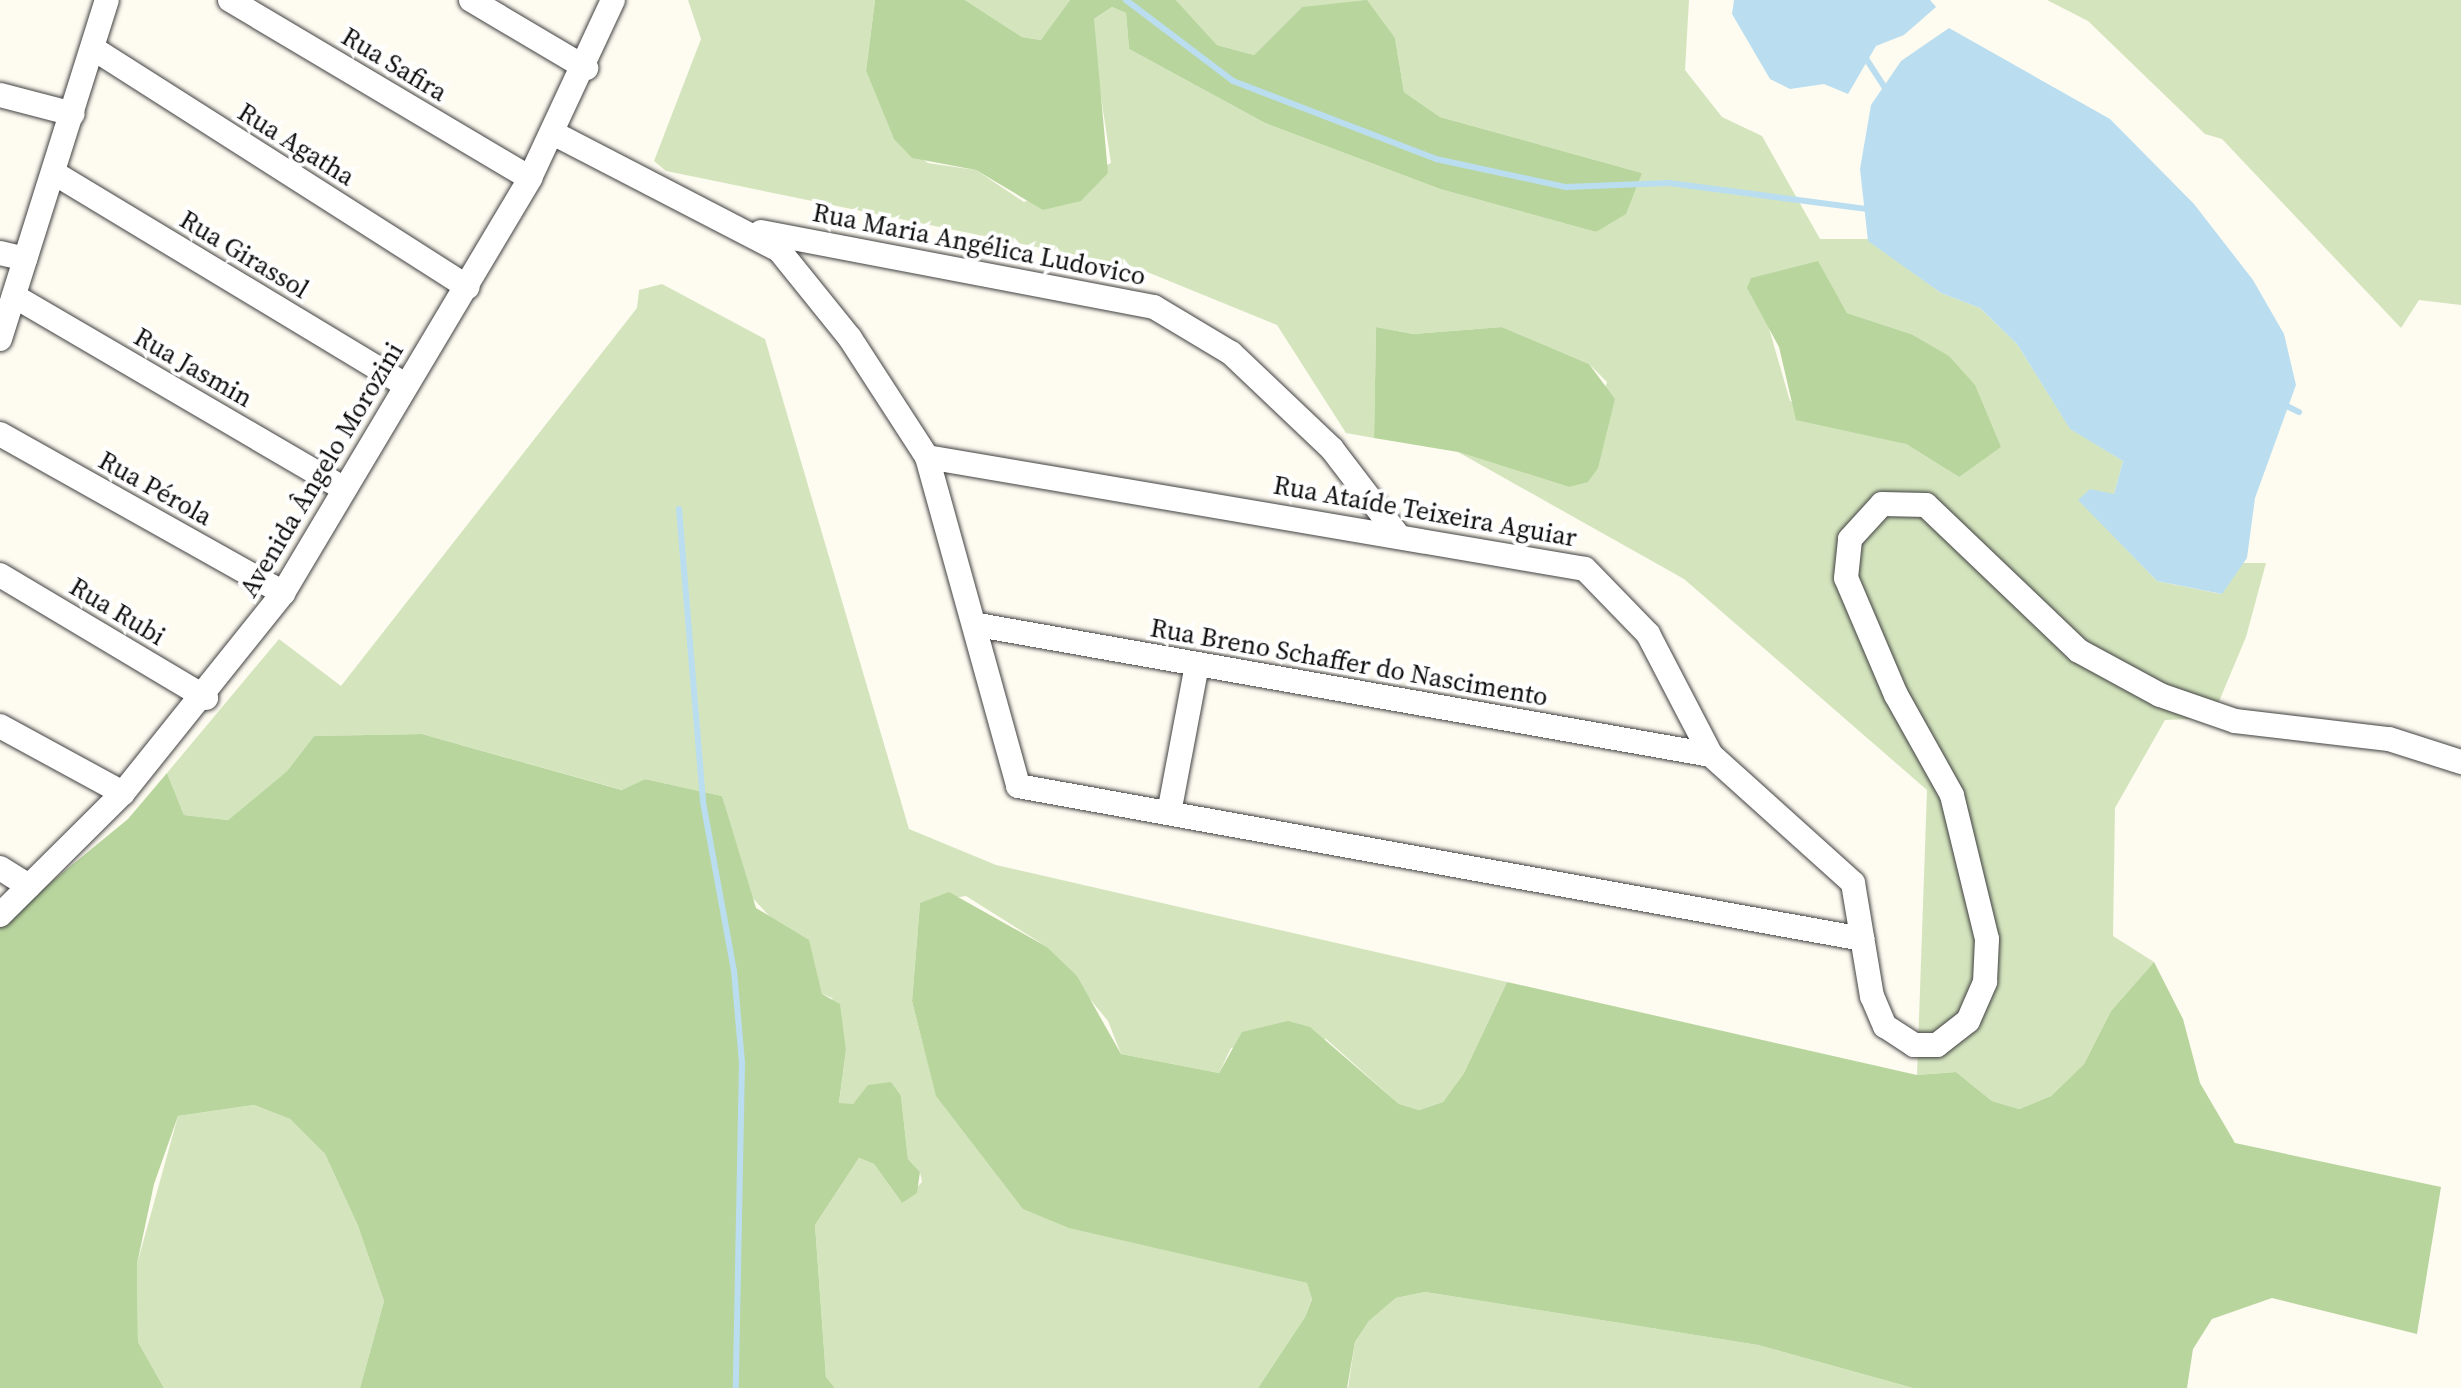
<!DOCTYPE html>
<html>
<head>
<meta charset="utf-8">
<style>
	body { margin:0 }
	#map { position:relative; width:2461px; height:1388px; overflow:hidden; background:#fefbf1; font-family:"Source Serif 4",serif }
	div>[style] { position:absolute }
	.green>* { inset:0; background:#d4e5be }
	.forest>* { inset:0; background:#b9d59e }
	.water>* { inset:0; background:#badef0 }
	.stream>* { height:6px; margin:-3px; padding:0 3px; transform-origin:3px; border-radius:3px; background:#badef0 }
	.roads { filter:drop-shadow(0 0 2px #414141) drop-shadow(0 0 2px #414141) }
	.minor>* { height:24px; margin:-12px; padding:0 12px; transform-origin:12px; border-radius:12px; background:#fff }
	span { translate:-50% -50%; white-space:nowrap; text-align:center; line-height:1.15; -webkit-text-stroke:8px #fff; paint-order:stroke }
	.street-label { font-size:26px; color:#0e0e0e }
</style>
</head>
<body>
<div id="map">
	<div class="green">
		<i style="clip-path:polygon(evenodd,688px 0,875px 0,866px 71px,894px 138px,928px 163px,976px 170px,1024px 202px,1111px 163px,1094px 51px,1094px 19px,1112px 7px,1126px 13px,1129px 49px,1265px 123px,1440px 189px,1596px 232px,1642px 173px,1440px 117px,1404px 92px,1395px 38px,1302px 7px,1254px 55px,1217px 45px,1176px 0,1689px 0,1685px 70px,1722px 117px,1762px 136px,1820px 239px,1868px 239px,1941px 293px,1980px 308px,2017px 344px,2070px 428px,2123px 461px,2114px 494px,2079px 500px,2157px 581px,2221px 594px,2243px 563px,2266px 563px,2246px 637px,2212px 718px,2165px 720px,2115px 808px,2113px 936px,2154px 962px,2111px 1011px,2084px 1064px,2051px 1096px,2019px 1109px,1992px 1101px,1956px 1072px,1917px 1075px,1927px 790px,1684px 579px,1458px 452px,1569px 487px,1607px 382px,1589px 364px,1502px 327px,1413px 334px,1376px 327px,1374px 438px,1346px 433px,1277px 325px,1135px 267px,666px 171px,654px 161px,701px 39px,688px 0,1818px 262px,1847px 313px,1911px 334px,1959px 477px,1906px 444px,1790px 401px,1766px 318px,1818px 262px)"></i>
		<i style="clip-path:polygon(965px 0,1070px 0,1042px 40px,1022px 37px)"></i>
		<i style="clip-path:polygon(2047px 0,2461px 0,2461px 305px,2419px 300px,2401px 328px,2222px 139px,2205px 134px,2088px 21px)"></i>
		<i style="clip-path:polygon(662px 284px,765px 339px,909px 829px,996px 865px,1507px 982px,1464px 1073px,1443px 1102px,1419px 1110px,1399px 1104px,1326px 1039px,1231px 1048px,1219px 1073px,1121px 1054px,1108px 1021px,1047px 947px,966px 896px,920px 903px,912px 1001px,924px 1048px,1075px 1228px,1307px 1283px,1312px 1298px,1305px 1317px,1258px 1388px,835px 1388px,826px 1377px,815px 1225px,859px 1158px,874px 1164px,902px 1203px,922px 1182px,920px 1172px,908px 1159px,901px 1096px,865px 1092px,853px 1104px,839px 1104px,846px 1050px,832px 998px,822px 994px,812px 962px,746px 891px,722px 796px,645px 779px,623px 790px,422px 734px,314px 736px,287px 771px,228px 820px,184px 815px,167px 773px,279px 639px,341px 686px,637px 308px,639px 290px)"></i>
		<i style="clip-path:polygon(254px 1105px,290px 1119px,325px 1154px,358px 1226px,384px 1301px,360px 1388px,164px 1388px,138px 1342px,137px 1264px,178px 1116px)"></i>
		<i style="clip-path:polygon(1425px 1292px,1758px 1345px,1913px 1388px,1348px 1388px,1355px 1342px,1369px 1321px,1396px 1298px)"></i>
	</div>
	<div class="forest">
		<i style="clip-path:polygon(875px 0,965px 0,1022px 37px,1041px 40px,1070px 0,1176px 0,1217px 45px,1254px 55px,1302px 7px,1367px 0,1395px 38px,1404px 92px,1440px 117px,1642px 173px,1626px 214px,1596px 232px,1440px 189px,1265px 123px,1129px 49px,1126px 13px,1112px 7px,1094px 19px,1108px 173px,1081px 201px,1043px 210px,976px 170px,912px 158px,894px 139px,866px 71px)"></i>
		<i style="clip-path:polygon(1818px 261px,1847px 313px,1911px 334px,1949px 356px,1975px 385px,2001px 447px,1959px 477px,1906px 444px,1796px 420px,1779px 347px,1747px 288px,1751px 278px)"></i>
		<i style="clip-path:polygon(1376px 327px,1413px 334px,1502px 327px,1589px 364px,1615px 399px,1598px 468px,1588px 482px,1569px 487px,1458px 452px,1374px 438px)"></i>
		<i style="clip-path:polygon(422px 734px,622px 790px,645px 779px,722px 796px,756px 908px,809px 940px,822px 994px,840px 1004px,846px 1050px,839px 1103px,853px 1104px,868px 1085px,891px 1082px,901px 1096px,908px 1159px,920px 1172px,917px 1193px,902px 1203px,874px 1164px,859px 1158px,815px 1225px,826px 1377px,835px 1388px,360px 1388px,384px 1301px,358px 1226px,325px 1154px,290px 1119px,254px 1105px,178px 1116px,154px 1184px,137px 1264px,138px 1342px,164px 1388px,0 1388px,0 924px,128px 819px,167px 773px,184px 815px,228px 820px,287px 771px,314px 736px)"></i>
		<i style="clip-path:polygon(949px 892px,1047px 947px,1077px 976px,1121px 1054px,1219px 1073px,1242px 1032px,1288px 1021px,1310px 1027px,1399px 1104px,1419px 1110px,1443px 1102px,1464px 1073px,1507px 982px,1917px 1075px,1956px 1072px,1992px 1101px,2019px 1109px,2051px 1096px,2084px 1064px,2111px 1011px,2154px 962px,2183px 1019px,2200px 1083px,2235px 1143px,2441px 1187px,2417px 1334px,2272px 1298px,2212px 1319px,2193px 1349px,2187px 1388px,1913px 1388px,1758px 1345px,1425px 1292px,1396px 1298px,1369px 1321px,1355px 1342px,1347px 1388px,1258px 1388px,1305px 1317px,1312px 1299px,1307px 1283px,1069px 1228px,1023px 1209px,936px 1096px,912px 1001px,920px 903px)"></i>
	</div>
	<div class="water">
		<i style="clip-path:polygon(1734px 0,1930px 0,1936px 7px,1904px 35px,1876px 46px,1848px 94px,1824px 84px,1790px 89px,1770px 79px,1732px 14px)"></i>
		<i style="clip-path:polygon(1949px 28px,2110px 119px,2194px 204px,2253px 280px,2284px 334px,2296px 385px,2255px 498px,2247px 558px,2222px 594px,2157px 581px,2078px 500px,2090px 489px,2114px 494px,2123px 461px,2070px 429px,2017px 344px,1980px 308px,1941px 293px,1868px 241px,1860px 169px,1871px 105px,1901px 61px)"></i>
	</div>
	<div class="stream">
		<i style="left:1126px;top:0;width:134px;rotate:37.1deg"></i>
		<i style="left:1233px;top:81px;width:217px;rotate:21deg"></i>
		<i style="left:1436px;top:159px;width:133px;rotate:12.2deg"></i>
		<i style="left:1566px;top:187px;width:103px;rotate:-2.2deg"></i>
		<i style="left:1669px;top:183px;width:208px;rotate:7.5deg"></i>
		<i style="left:1863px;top:54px;width:44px;rotate:57deg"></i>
		<i style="left:2283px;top:404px;width:18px;rotate:27deg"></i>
		<i style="left:679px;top:509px;width:294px;rotate:85.3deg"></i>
		<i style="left:703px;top:802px;width:172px;rotate:79.6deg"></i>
		<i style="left:734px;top:971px;width:91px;rotate:85deg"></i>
		<i style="left:742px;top:1062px;width:326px;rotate:91.1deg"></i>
	</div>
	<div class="roads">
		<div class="minor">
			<i style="left:230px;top:0;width:349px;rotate:30.7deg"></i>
			<i style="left:471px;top:0;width:134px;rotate:30.6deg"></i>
			<i style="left:94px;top:49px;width:443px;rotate:32.5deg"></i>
			<i style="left:0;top:95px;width:75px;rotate:14.6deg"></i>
			<i style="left:553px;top:133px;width:254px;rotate:27.4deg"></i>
			<i style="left:779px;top:250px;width:113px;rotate:51.1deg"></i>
			<i style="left:850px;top:338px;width:142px;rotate:57.1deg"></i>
			<i style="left:927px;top:457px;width:341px;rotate:74.5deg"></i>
			<i style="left:1018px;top:786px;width:858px;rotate:10.27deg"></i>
			<i style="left:54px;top:173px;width:410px;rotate:31.1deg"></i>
			<i style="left:761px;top:232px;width:400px;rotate:10.8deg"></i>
			<i style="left:1154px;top:307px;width:90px;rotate:30.9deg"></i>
			<i style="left:1231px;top:353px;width:139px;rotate:43.5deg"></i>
			<i style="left:1332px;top:449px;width:107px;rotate:52.6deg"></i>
			<i style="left:0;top:253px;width:26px;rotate:13deg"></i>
			<i style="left:14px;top:296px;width:382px;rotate:30.3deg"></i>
			<i style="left:0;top:339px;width:355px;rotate:-72.5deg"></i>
			<i style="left:0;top:434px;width:325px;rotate:29.3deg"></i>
			<i style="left:927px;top:457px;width:667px;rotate:9.66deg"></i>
			<i style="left:1585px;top:569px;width:91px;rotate:45.9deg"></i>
			<i style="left:1648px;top:634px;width:136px;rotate:62.5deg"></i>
			<i style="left:1711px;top:755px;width:191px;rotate:42deg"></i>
			<i style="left:1853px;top:883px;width:115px;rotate:80.5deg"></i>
			<i style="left:1872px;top:996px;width:33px;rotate:67deg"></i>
			<i style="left:1885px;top:1026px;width:35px;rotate:33deg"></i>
			<i style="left:1914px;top:1045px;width:23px"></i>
			<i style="left:1937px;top:1045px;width:39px;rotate:-38deg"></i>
			<i style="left:1968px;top:1021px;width:43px;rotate:-66.4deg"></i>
			<i style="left:1985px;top:982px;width:43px;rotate:-87.3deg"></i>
			<i style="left:1987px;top:939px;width:148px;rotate:-103.7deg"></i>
			<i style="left:1952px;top:795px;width:115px;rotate:-119.2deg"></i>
			<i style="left:1896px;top:695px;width:127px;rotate:-113.1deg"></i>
			<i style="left:1846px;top:578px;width:39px;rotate:-84deg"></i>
			<i style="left:1850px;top:539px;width:47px;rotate:-47.6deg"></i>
			<i style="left:1882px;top:504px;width:44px;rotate:1.3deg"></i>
			<i style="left:1926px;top:505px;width:211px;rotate:43.7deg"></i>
			<i style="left:2079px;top:651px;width:92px;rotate:28.5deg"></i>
			<i style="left:2160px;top:695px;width:79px;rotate:19.1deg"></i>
			<i style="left:2235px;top:721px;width:155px;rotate:6.7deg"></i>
			<i style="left:2389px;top:739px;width:76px;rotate:17.7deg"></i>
			<i style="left:0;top:575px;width:240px;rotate:30.8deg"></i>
			<i style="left:978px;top:625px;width:744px;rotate:10.06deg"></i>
			<i style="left:0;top:726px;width:140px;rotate:28.6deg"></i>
			<i style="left:1169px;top:813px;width:151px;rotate:-79.3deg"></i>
			<i style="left:0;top:868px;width:34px;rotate:32deg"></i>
			<i style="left:0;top:915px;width:173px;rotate:-44.8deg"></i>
			<i style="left:123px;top:793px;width:256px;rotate:-51.3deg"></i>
			<i style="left:283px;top:593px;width:483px;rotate:-59.2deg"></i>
			<i style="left:530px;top:178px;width:196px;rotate:-65deg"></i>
		</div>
	</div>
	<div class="street-label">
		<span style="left:394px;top:65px;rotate:31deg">Rua Safira</span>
		<span style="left:296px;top:145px;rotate:32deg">Rua Agatha</span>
		<span style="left:979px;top:245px;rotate:11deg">Rua Maria Angélica Ludovico</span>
		<span style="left:244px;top:255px;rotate:31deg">Rua Girassol</span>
		<span style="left:193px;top:368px;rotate:30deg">Rua Jasmin</span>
		<span style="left:322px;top:470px;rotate:-59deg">Avenida Ângelo Morozini</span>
		<span style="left:155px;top:489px;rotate:29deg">Rua Pérola</span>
		<span style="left:1425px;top:512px;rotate:10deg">Rua Ataíde Teixeira Aguiar</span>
		<span style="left:117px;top:612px;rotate:31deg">Rua Rubi</span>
		<span style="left:1349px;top:663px;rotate:10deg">Rua Breno Schaffer do Nascimento</span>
	</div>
</div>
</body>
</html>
